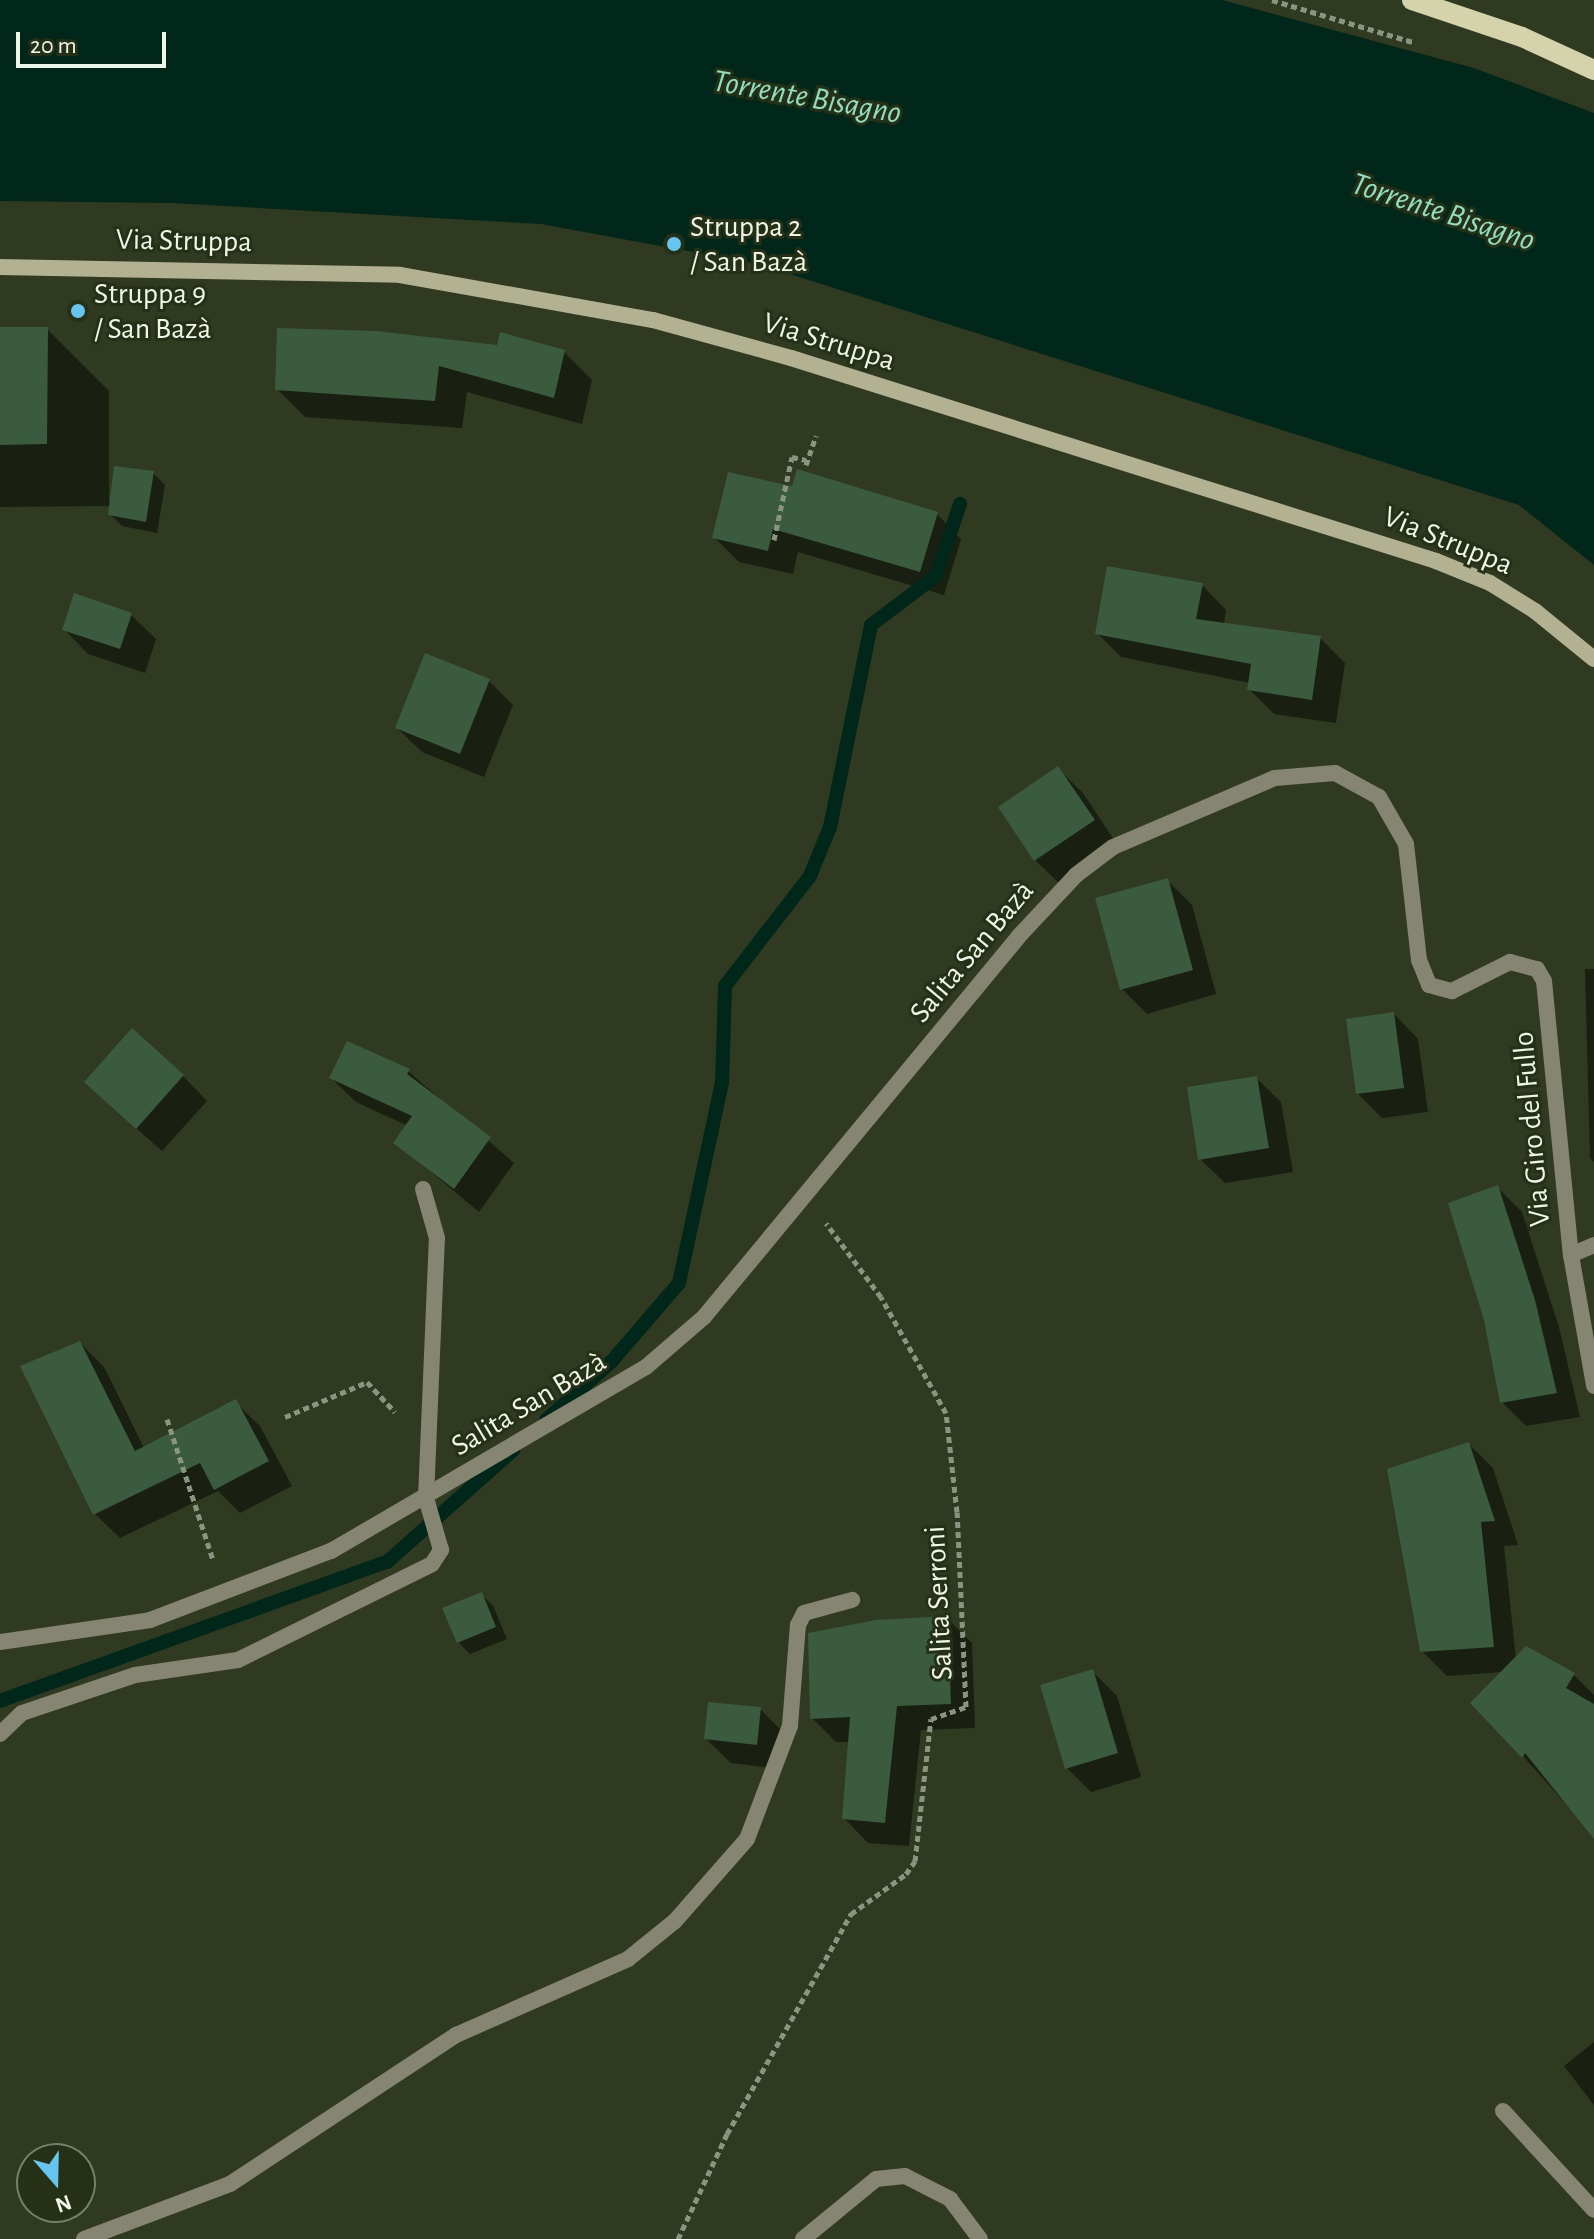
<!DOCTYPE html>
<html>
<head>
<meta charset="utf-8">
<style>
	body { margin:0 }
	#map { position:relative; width:1594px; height:2239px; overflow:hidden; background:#303a21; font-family:"Alegreya Sans",sans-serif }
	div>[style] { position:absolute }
	.water>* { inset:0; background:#00271a }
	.shadow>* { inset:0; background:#0007 }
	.stream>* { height:14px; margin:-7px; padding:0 7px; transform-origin:7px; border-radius:7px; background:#00271a }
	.building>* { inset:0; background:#3a5b3d }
	.path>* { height:5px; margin-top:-2.5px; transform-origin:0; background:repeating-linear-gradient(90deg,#8b9480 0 6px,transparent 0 10px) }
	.service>* { height:16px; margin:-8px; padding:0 8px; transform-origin:8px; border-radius:8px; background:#858571 }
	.pedestrian>* { height:16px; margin:-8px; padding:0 8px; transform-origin:8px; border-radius:8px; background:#858571 }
	.minor>* { height:16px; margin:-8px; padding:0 8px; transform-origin:8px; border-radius:8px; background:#858571 }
	.secondary>* { height:16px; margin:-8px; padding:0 8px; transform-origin:8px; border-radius:8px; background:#b2b192 }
	.primary>* { height:20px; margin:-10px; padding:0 10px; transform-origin:10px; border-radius:10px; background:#d5d3ab }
	.dots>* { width:22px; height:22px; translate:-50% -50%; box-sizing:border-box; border:4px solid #263017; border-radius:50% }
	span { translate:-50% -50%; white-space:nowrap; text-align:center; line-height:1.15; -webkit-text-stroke:6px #263017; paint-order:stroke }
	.poi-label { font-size:30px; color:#eff6e7 }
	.left { translate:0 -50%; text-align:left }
	.street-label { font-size:30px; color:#eff6e7 }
	.water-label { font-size:32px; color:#8ee0c0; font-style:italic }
	.north { position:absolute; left:16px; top:2143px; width:80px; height:80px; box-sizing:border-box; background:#263017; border:2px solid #767f6a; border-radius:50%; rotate:160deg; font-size:22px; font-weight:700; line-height:32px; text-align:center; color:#eff6e7 }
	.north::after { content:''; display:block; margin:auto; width:28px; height:36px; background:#65c5ee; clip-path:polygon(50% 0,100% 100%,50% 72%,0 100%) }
	.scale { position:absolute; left:16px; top:32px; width:150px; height:36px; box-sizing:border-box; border:4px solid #eff6e7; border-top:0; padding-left:10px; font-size:24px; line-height:28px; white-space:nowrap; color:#eff6e7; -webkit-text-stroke:6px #263017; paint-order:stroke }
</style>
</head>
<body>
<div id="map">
	<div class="water">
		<i style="clip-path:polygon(0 0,1222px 0,1474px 68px,1594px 113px,1594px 565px,1519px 505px,758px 264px,541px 224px,171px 203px,0 201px)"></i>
	</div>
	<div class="shadow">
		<i style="clip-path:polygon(0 329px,47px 329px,109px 391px,109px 503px,153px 473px,165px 485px,157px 533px,122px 526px,110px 514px,111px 506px,0 507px)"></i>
		<i style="clip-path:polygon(279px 330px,564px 352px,592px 380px,582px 424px,467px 392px,462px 428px,305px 417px,277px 389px)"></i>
		<i style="clip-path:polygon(729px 474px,937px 514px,961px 539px,944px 595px,798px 552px,793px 574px,739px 562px,715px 538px)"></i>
		<i style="clip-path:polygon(1202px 585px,1226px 610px,1224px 624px,1320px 638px,1345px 663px,1336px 723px,1274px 714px,1249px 689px,1250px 683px,1121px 657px,1097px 633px)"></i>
		<i style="clip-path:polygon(131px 615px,156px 639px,145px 673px,88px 654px,64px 629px)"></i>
		<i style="clip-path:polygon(489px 681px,513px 705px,484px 777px,422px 752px,397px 728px)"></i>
		<i style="clip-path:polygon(1058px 769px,1083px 793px,1118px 846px,1060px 884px,1035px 860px,1000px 808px)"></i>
		<i style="clip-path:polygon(1167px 880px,1192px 905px,1216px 994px,1147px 1014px,1122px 989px)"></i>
		<i style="clip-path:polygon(1585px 969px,1594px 969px,1594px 1162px,1590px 1158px)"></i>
		<i style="clip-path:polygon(1394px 1014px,1418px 1039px,1428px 1112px,1382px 1118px,1358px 1094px)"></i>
		<i style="clip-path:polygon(408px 1071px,514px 1163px,479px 1212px,396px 1143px,408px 1126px,356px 1102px,331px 1078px)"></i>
		<i style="clip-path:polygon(183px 1076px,207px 1101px,162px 1151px,111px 1106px)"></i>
		<i style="clip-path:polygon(1256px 1078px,1281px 1102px,1293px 1172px,1225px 1183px,1200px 1159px)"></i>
		<i style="clip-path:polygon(1498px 1188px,1522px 1212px,1559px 1327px,1580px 1417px,1526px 1426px,1502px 1402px)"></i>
		<i style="clip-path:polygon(80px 1343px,104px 1367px,144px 1448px,235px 1402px,260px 1426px,292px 1486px,240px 1513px,218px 1491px,120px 1538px,95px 1514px)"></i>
		<i style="clip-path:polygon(1469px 1444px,1493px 1468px,1518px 1545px,1504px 1546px,1516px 1659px,1526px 1649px,1574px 1675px,1594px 1695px,1594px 1836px,1523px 1756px,1503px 1672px,1447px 1676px,1422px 1651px)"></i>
		<i style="clip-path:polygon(481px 1594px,493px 1606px,507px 1639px,470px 1654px,458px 1642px)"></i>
		<i style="clip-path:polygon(947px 1618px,972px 1643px,975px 1728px,921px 1730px,909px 1846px,868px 1843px,844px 1818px,850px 1742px,836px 1742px,812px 1718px)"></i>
		<i style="clip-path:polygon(1092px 1671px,1117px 1696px,1141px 1777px,1091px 1792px,1067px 1768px)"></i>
		<i style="clip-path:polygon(760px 1709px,785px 1734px,781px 1769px,731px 1763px,706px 1739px)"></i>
		<i style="clip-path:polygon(1594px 2042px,1594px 2105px,1564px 2066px)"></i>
	</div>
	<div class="stream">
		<i style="left:546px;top:1420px;width:89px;rotate:-41.8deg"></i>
		<i style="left:612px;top:1361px;width:103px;rotate:-49.3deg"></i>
		<i style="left:679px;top:1283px;width:205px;rotate:-77.9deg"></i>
		<i style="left:722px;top:1083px;width:97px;rotate:-88.2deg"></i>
		<i style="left:725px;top:986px;width:139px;rotate:-52.3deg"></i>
		<i style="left:810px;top:876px;width:53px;rotate:-67.8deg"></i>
		<i style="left:830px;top:827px;width:206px;rotate:-78.5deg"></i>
		<i style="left:871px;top:625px;width:81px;rotate:-37deg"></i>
		<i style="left:936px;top:576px;width:76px;rotate:-71.6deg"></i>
		<i style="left:0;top:1701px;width:411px;rotate:-19.8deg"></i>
		<i style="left:387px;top:1562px;width:169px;rotate:-41.6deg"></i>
	</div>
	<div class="building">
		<i style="clip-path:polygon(0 327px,48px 327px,47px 444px,0 445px)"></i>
		<i style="clip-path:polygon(277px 328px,376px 331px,497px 345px,500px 332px,565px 350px,554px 398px,439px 366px,435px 401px,275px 390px)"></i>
		<i style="clip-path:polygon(114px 466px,154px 471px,146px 522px,108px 515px)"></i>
		<i style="clip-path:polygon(797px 469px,938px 512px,920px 572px,773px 529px,768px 551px,712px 538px,728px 472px,792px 486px)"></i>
		<i style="clip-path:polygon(1107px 566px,1203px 583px,1196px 619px,1321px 636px,1312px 700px,1247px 690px,1251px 664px,1095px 634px)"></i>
		<i style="clip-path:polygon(74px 593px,132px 613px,120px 649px,62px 630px)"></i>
		<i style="clip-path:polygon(425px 653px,490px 679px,460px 754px,395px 728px)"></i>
		<i style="clip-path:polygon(1058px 766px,1095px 820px,1034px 861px,998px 807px)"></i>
		<i style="clip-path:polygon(1168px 878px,1193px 970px,1120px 990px,1095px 898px)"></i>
		<i style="clip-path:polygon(1394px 1012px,1404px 1088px,1356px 1094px,1346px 1019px)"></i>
		<i style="clip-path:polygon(132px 1028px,184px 1075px,136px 1129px,84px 1082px)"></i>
		<i style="clip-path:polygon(347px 1041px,410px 1069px,407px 1074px,491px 1137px,454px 1189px,393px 1143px,412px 1116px,329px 1078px)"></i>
		<i style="clip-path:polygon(1257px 1076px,1269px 1148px,1198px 1160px,1187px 1087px)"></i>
		<i style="clip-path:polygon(1498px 1185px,1535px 1300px,1557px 1393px,1500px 1403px,1484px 1320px,1448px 1203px)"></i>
		<i style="clip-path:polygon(80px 1341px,135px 1451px,236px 1399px,269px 1461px,214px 1490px,200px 1463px,93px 1515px,20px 1366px)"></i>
		<i style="clip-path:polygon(1469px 1442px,1495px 1521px,1481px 1522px,1494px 1647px,1420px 1652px,1387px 1469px)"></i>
		<i style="clip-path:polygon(482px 1592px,496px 1627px,457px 1643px,442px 1608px)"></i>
		<i style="clip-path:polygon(948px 1616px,951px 1704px,897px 1706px,885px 1823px,842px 1819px,850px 1717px,810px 1719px,808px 1633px,876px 1620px)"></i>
		<i style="clip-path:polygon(1526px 1646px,1575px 1673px,1566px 1688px,1594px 1704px,1594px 1839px,1525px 1753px,1522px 1758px,1470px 1703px)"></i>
		<i style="clip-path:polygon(1093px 1669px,1118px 1753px,1065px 1769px,1040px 1685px)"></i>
		<i style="clip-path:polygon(708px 1702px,761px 1707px,757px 1745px,704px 1739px)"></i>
	</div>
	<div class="path">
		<i style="left:1272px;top:0;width:147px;rotate:16.6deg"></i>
		<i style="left:806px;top:465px;width:31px;rotate:-71deg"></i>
		<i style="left:774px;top:540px;width:85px;rotate:-77.8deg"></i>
		<i style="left:792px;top:457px;width:14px;rotate:12deg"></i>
		<i style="left:285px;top:1417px;width:89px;rotate:-23.1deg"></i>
		<i style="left:367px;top:1382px;width:41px;rotate:47deg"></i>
		<i style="left:167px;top:1419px;width:148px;rotate:71.9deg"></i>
		<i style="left:678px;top:2239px;width:116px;rotate:-65deg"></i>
		<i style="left:727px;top:2134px;width:253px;rotate:-60.6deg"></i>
		<i style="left:851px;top:1914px;width:68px;rotate:-36deg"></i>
		<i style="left:906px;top:1874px;width:16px;rotate:-55deg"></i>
		<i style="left:915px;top:1861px;width:143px;rotate:-83.6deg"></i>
		<i style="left:931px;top:1719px;width:37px;rotate:-19deg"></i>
		<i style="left:966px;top:1707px;width:195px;rotate:-92.6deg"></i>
		<i style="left:957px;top:1512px;width:100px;rotate:-96.3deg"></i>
		<i style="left:946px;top:1413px;width:133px;rotate:-119.3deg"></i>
		<i style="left:881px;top:1297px;width:92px;rotate:-126.6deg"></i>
	</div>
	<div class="service">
		<i style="left:0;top:1734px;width:30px;rotate:-44deg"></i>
		<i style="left:22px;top:1713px;width:119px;rotate:-18.6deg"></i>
		<i style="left:135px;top:1675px;width:104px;rotate:-8.3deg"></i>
		<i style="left:238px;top:1660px;width:216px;rotate:-26.3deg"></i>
		<i style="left:432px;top:1564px;width:17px;rotate:-57deg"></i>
		<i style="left:441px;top:1550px;width:54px;rotate:-106.1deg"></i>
		<i style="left:426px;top:1498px;width:260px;rotate:-87.6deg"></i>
		<i style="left:437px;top:1238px;width:51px;rotate:-105.9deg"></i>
		<i style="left:1503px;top:2111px;width:134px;rotate:47.4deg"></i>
		<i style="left:84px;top:2239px;width:156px;rotate:-20.6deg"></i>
		<i style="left:230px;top:2184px;width:271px;rotate:-33.4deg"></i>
		<i style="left:456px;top:2035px;width:188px;rotate:-23.8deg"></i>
		<i style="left:628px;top:1959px;width:60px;rotate:-39deg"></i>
		<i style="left:675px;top:1921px;width:109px;rotate:-48.7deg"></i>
		<i style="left:747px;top:1839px;width:121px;rotate:-69.2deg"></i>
		<i style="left:790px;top:1726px;width:101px;rotate:-85.5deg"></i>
		<i style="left:798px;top:1625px;width:13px;rotate:-63deg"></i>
		<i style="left:804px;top:1613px;width:50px;rotate:-15.2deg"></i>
	</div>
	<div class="pedestrian">
		<i style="left:803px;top:2239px;width:94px;rotate:-39.4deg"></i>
		<i style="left:876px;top:2179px;width:29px;rotate:-6deg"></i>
		<i style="left:905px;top:2176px;width:51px;rotate:27.1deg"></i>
		<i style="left:950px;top:2199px;width:50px;rotate:53.1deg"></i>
	</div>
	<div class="minor">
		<i style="left:1594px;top:1245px;width:25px;rotate:157deg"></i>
		<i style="left:1571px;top:1255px;width:133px;rotate:80deg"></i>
		<i style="left:0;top:1642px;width:152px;rotate:-8.3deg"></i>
		<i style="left:150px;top:1620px;width:194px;rotate:-20.9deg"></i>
		<i style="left:331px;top:1551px;width:365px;rotate:-30.3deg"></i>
		<i style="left:646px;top:1367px;width:77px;rotate:-40.8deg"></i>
		<i style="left:704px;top:1317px;width:493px;rotate:-50.4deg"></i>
		<i style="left:1018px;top:937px;width:85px;rotate:-46.9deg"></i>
		<i style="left:1076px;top:875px;width:46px;rotate:-37.1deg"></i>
		<i style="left:1113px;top:847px;width:176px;rotate:-23.1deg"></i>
		<i style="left:1275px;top:778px;width:60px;rotate:-4.8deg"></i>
		<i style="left:1335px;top:773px;width:50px;rotate:28.6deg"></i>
		<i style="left:1379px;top:797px;width:54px;rotate:60.1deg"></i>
		<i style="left:1406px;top:844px;width:117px;rotate:83.6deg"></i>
		<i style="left:1419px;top:960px;width:27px;rotate:68deg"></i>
		<i style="left:1429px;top:985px;width:24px;rotate:15deg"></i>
		<i style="left:1452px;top:991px;width:65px;rotate:-26.6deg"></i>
		<i style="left:1510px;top:962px;width:28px;rotate:15deg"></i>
		<i style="left:1537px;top:969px;width:14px;rotate:60deg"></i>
		<i style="left:1544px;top:981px;width:275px;rotate:84.4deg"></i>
	</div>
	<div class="secondary">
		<i style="left:0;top:267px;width:400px;rotate:1.1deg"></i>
		<i style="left:400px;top:275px;width:257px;rotate:10.1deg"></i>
		<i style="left:653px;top:320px;width:143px;rotate:15.4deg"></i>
		<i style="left:791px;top:358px;width:676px;rotate:17.47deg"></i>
		<i style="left:1436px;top:561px;width:58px;rotate:22.2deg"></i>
		<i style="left:1490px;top:583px;width:53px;rotate:31.9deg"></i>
		<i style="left:1535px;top:611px;width:76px;rotate:39.1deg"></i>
	</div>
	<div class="primary">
		<i style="left:1412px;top:0;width:116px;rotate:18.6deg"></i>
		<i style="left:1522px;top:37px;width:79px;rotate:24.6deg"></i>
	</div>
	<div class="dots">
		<i style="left:674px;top:244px;background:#65c5ee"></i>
		<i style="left:78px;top:311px;background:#65c5ee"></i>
	</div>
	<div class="poi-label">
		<span class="left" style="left:690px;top:244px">Struppa 2<br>/ San Bazà</span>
		<span class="left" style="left:94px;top:311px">Struppa 9<br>/ San Bazà</span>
	</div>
	<div class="street-label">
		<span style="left:184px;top:241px;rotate:1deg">Via Struppa</span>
		<span style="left:829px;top:342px;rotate:17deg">Via Struppa</span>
		<span style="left:1448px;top:541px;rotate:22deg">Via Struppa</span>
		<span style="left:972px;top:952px;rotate:-50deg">Salita San Bazà</span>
		<span style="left:1532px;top:1129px;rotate:-95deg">Via Giro del Fullo</span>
		<span style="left:529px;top:1404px;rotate:-31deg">Salita San Bazà</span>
		<span style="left:939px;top:1603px;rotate:-93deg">Salita Serroni</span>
	</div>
	<div class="water-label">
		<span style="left:807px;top:97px;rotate:10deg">Torrente Bisagno</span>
		<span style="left:1443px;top:212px;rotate:18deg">Torrente Bisagno</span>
	</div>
	<div class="north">N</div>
	<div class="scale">20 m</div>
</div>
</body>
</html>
